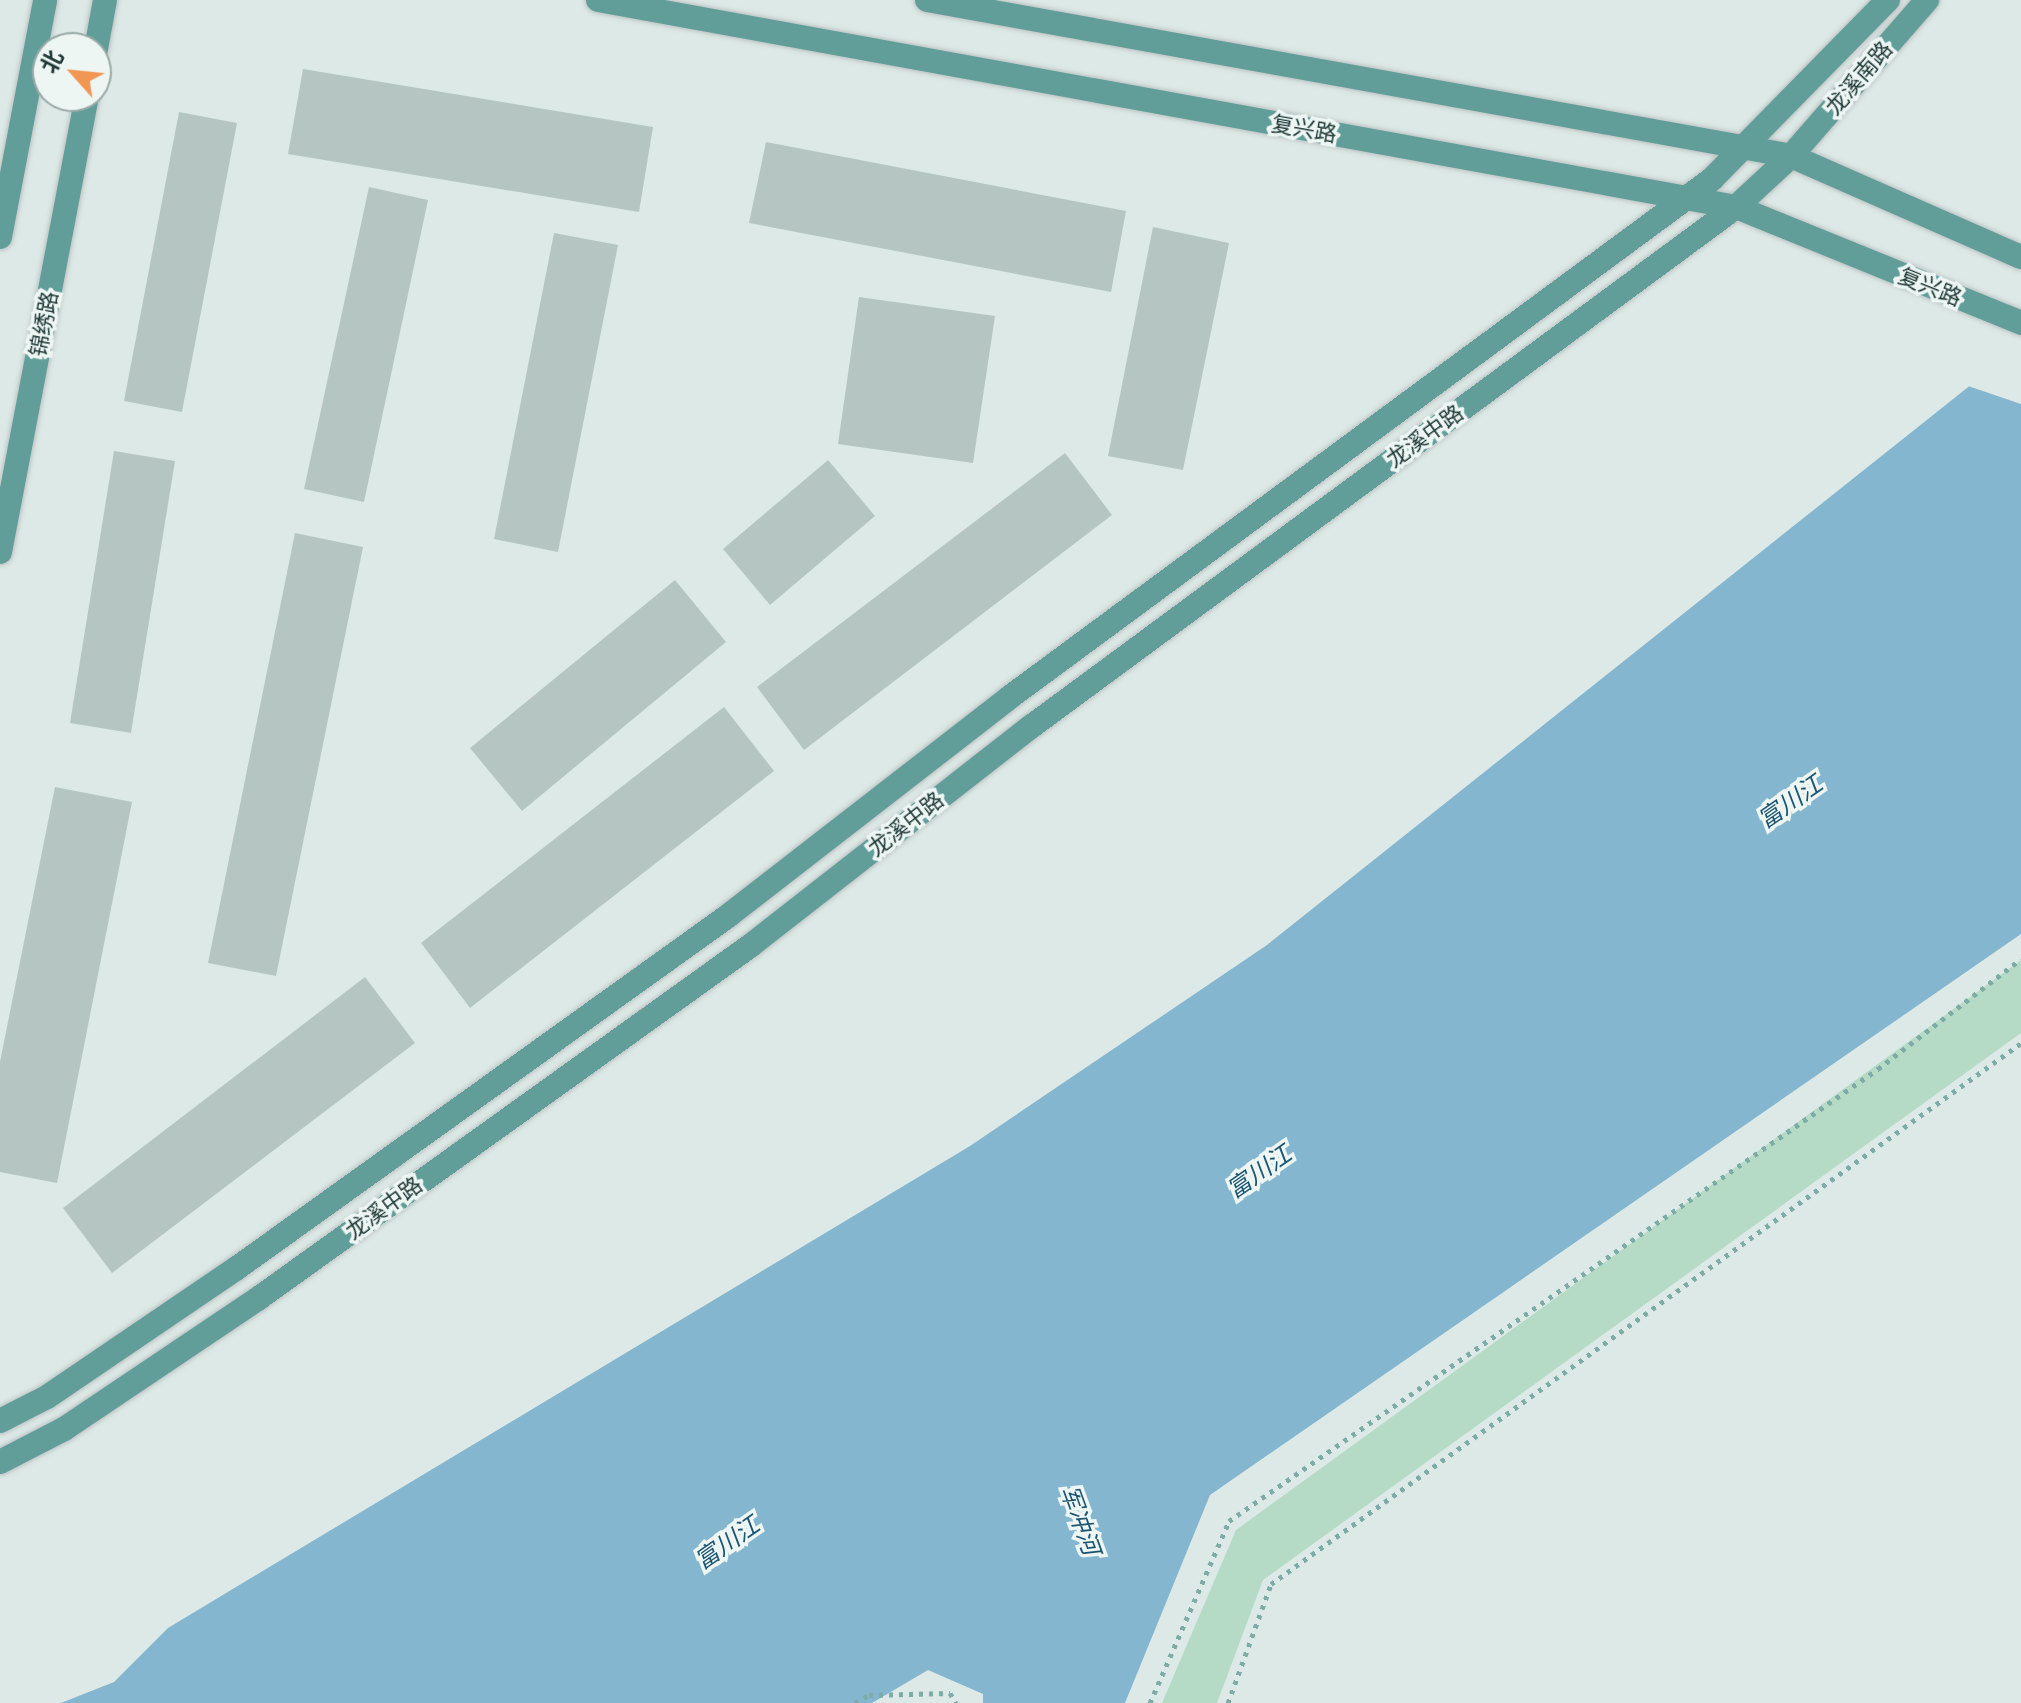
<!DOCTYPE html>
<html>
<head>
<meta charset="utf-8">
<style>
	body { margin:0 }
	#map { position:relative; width:2021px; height:1703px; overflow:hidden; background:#dde9e6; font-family:"DM Sans","Noto Sans SC",sans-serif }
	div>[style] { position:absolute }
	.green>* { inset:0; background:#b5dbc6 }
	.water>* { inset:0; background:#84b6cf }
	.pier>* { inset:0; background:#dde9e6 }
	.building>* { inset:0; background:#b5c6c2 }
	.path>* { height:5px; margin-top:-2.5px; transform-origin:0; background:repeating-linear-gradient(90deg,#7daca6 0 4px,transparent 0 10px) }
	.roads { filter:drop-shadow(0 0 2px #bcc3c3) drop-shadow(0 0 2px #bcc3c3) }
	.major>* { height:24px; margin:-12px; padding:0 12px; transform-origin:12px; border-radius:12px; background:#619e9a }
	span { translate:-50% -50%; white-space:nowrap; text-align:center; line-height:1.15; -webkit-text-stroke:7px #edf6f3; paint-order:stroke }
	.street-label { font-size:22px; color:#1f3836 }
	.water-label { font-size:24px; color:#1b5472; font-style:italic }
	.north { position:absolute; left:32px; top:32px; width:80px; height:80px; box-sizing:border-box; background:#edf6f3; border:2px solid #9baaa7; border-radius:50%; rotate:297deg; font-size:22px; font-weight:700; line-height:32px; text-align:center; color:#1f3836 }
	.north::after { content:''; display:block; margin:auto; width:28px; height:36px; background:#f19653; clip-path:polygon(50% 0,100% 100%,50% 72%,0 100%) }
</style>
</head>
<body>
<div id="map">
	<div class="green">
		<i style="clip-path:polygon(2021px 960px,2021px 1033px,1263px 1580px,1217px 1703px,1162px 1703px,1236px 1530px)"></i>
	</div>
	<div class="water">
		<i style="clip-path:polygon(2021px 345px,2021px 934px,1210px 1495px,1125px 1703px,983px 1703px,983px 1694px,928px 1670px,872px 1703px,61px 1703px,114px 1682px,168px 1628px,970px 1146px,1267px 945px)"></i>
	</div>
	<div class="pier">
		<i style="clip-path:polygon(2021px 341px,2021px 404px,1968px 386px,2018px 342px)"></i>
	</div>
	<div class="building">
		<i style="clip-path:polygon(303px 69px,653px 127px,639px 212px,288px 154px)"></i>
		<i style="clip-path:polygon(179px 112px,237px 123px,182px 412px,124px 401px)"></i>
		<i style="clip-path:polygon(766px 142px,1126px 211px,1111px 292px,749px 223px)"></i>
		<i style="clip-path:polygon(369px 187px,428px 200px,364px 502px,304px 489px)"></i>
		<i style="clip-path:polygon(1153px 227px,1229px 243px,1183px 470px,1108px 456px)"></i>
		<i style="clip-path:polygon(554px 233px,618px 245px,558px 552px,494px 539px)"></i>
		<i style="clip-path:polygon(859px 297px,995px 316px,973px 463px,838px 444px)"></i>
		<i style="clip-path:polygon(114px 451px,175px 461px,131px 733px,70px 723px)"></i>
		<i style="clip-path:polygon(1065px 453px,1112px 515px,804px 750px,757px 687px)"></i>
		<i style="clip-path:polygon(828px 460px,875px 516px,770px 605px,723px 549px)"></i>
		<i style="clip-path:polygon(295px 533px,363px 547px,276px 976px,208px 963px)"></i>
		<i style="clip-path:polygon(675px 580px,726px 642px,522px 811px,470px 748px)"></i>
		<i style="clip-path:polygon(724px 707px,774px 771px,470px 1008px,421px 943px)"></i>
		<i style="clip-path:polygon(55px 787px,132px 802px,57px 1183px,0 1172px,0 1062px)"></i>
		<i style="clip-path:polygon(365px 977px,415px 1043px,112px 1273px,63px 1208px)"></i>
	</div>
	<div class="path">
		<i style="left:855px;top:1703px;width:16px;rotate:-30deg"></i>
		<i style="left:869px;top:1695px;width:81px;rotate:-1.4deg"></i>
		<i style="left:950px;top:1693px;width:12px;rotate:59deg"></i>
		<i style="left:1150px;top:1703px;width:198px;rotate:-66.5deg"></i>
		<i style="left:1229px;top:1521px;width:791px;rotate:-34.86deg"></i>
		<i style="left:1878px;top:1069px;width:180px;rotate:-37.6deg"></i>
		<i style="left:1228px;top:1703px;width:127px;rotate:-70.1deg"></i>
		<i style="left:1271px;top:1584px;width:925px;rotate:-35.8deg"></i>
	</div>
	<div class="roads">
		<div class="major">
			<i style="left:598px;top:0;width:1157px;rotate:10.31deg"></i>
			<i style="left:1736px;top:207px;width:308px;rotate:22.1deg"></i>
			<i style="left:927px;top:0;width:878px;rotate:10.23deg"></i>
			<i style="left:1791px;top:156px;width:251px;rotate:23.7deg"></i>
			<i style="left:96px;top:49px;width:50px;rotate:-79.6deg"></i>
			<i style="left:0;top:237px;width:241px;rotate:-79.2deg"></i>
			<i style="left:0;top:552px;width:464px;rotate:-79.2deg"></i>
			<i style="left:0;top:1421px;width:53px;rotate:-27.1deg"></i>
			<i style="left:47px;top:1397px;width:230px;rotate:-34.2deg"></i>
			<i style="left:237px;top:1268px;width:604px;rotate:-35.64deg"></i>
			<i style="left:728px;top:916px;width:357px;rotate:-37.8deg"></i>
			<i style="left:1010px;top:697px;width:872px;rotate:-36.42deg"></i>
			<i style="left:1712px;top:179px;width:251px;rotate:-45.5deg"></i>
			<i style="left:0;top:1462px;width:72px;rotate:-27.3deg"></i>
			<i style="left:64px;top:1429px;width:235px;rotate:-33.9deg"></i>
			<i style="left:259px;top:1298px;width:604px;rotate:-35.64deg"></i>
			<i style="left:750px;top:946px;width:358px;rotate:-38deg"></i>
			<i style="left:1032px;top:726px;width:875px;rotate:-36.4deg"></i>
			<i style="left:1736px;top:207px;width:75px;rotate:-42.8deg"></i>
			<i style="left:1791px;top:156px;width:207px;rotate:-48.9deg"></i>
		</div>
	</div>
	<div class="street-label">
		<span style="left:1859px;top:78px;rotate:-49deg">龙溪南路</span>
		<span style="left:1304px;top:129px;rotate:10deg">复兴路</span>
		<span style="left:1930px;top:287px;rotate:22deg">复兴路</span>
		<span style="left:44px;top:324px;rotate:-79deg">锦绣路</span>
		<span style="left:1425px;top:436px;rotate:-36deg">龙溪中路</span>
		<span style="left:906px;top:824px;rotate:-38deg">龙溪中路</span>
		<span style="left:384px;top:1208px;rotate:-36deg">龙溪中路</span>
	</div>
	<div class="water-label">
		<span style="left:1790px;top:802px;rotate:-35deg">富川江</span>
		<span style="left:1259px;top:1172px;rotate:-35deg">富川江</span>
		<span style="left:1080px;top:1520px;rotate:70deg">军冲河</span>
		<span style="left:727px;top:1543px;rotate:-35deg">富川江</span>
	</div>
	<div class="north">北</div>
</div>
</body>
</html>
